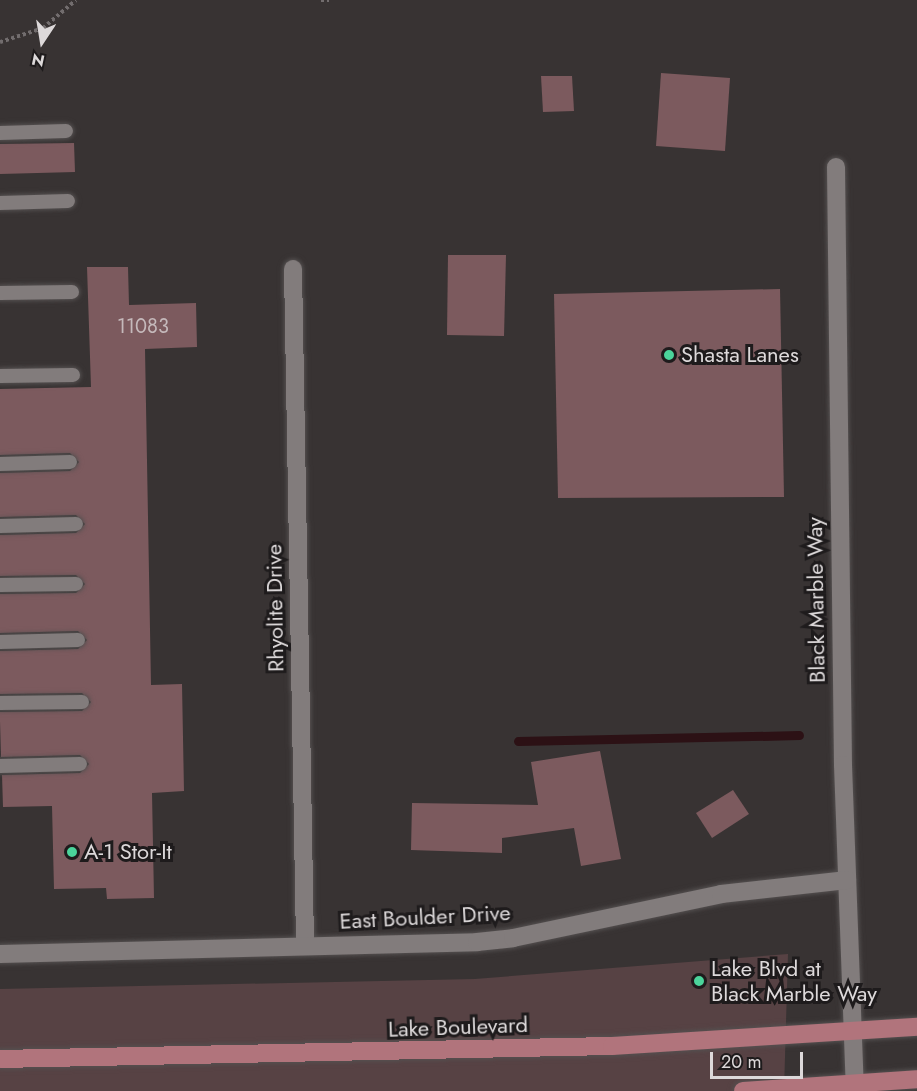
<!DOCTYPE html>
<html>
<head>
<meta charset="utf-8">
<style>
	body { margin:0 }
	#map { position:relative; width:917px; height:1091px; overflow:hidden; background:#383333; font-family:Jost,sans-serif }
	div>[style] { position:absolute }
	.green>* { inset:0; background:#574244 }
	.stream>* { height:9px; margin:-4.5px; padding:0 4.5px; transform-origin:4.5px; border-radius:4.5px; background:#2c1115 }
	.building>* { inset:0; background:#7c5a5e }
	.path>* { height:4px; margin-top:-2px; transform-origin:0; background:repeating-linear-gradient(90deg,#726d6e 0 3px,transparent 0 6px) }
	.roads { filter:drop-shadow(0 0 2px #545050) drop-shadow(0 0 2px #545050) }
	.lane>* { height:14px; margin:-7px; padding:0 7px; transform-origin:7px; border-radius:7px; background:#827c7c }
	.street>* { height:18px; margin:-9px; padding:0 9px; transform-origin:9px; border-radius:9px; background:#827c7c }
	.primary>* { height:18px; margin:-9px; padding:0 9px; transform-origin:9px; border-radius:9px; background:#b1747c }
	.dots>* { width:16px; height:16px; translate:-50% -50%; box-sizing:border-box; border:3px solid #1e1b1c; border-radius:50% }
	span { translate:-50% -50%; white-space:nowrap; text-align:center; line-height:1.15; -webkit-text-stroke:6px #1e1b1c; paint-order:stroke }
	.number-label { font-size:20px; color:#c5b9bb }
	.number-label span { -webkit-text-stroke-width:0 }
	.poi-label { font-size:22px; color:#ddd9da }
	.left { translate:0 -50%; text-align:left }
	.street-label { font-size:22px; color:#ddd9da }
	.north { position:absolute; left:12px; top:12px; width:60px; height:60px; -webkit-text-stroke:4px #1e1b1c; paint-order:stroke; rotate:192deg; font-size:16px; font-weight:700; line-height:24px; text-align:center; color:#ddd9da }
	.north::after { content:''; display:block; margin:auto; width:21px; height:27px; background:#ddd9da; clip-path:polygon(50% 0,100% 100%,50% 72%,0 100%) }
	.scale { position:absolute; left:710px; top:1052px; width:93px; height:27px; box-sizing:border-box; border:3px solid #ddd9da; border-top:0; padding-left:8px; font-size:18px; line-height:21px; white-space:nowrap; color:#ddd9da; -webkit-text-stroke:4px #1e1b1c; paint-order:stroke }
</style>
</head>
<body>
<div id="map">
	<div class="green">
		<i style="clip-path:polygon(788px 954px,784px 1091px,0 1091px,0 989px,475px 979px)"></i>
	</div>
	<div class="stream">
		<i style="left:518px;top:741px;width:281px;rotate:-1.2deg"></i>
	</div>
	<div class="building">
		<i style="clip-path:polygon(661px 73px,730px 78px,725px 151px,656px 146px)"></i>
		<i style="clip-path:polygon(541px 76px,572px 76px,574px 111px,543px 112px)"></i>
		<i style="clip-path:polygon(74px 143px,75px 172px,0 174px,0 144px)"></i>
		<i style="clip-path:polygon(448px 255px,506px 255px,504px 336px,447px 335px)"></i>
		<i style="clip-path:polygon(87px 267px,128px 267px,129px 305px,196px 303px,197px 347px,145px 349px,151px 685px,182px 684px,184px 791px,152px 793px,154px 898px,107px 899px,106px 888px,54px 889px,52px 806px,3px 807px,2px 775px,80px 773px,89px 764px,80px 755px,1px 757px,0 721px,0 712px,82px 711px,91px 702px,82px 693px,0 694px,0 651px,78px 649px,87px 640px,78px 631px,0 633px,0 594px,76px 593px,85px 584px,76px 575px,0 576px,0 535px,76px 533px,85px 524px,76px 515px,0 517px,0 473px,70px 471px,79px 462px,70px 453px,0 455px,0 389px,91px 387px)"></i>
		<i style="clip-path:polygon(780px 289px,784px 497px,558px 498px,554px 294px)"></i>
		<i style="clip-path:polygon(600px 751px,621px 859px,581px 866px,574px 828px,502px 838px,502px 853px,411px 850px,412px 803px,538px 805px,531px 762px)"></i>
		<i style="clip-path:polygon(733px 790px,749px 814px,712px 838px,696px 813px)"></i>
	</div>
	<div class="path">
		<i style="left:321px;top:0;width:8px"></i>
		<i style="left:0;top:42px;width:45px;rotate:-18deg"></i>
		<i style="left:43px;top:28px;width:43px;rotate:-40.3deg"></i>
	</div>
	<div class="roads">
		<div class="lane">
			<i style="left:0;top:133px;width:66px;rotate:-1.7deg"></i>
			<i style="left:0;top:203px;width:68px;rotate:-1.7deg"></i>
			<i style="left:0;top:293px;width:72px;rotate:-0.8deg"></i>
			<i style="left:0;top:376px;width:73px;rotate:-0.8deg"></i>
			<i style="left:0;top:464px;width:70px;rotate:-1.6deg"></i>
			<i style="left:0;top:526px;width:76px;rotate:-1.5deg"></i>
			<i style="left:0;top:585px;width:76px;rotate:-0.8deg"></i>
			<i style="left:0;top:642px;width:78px;rotate:-1.5deg"></i>
			<i style="left:0;top:703px;width:82px;rotate:-0.7deg"></i>
			<i style="left:0;top:766px;width:80px;rotate:-1.4deg"></i>
		</div>
		<div class="street">
			<i style="left:836px;top:167px;width:598px;rotate:89.33deg"></i>
			<i style="left:843px;top:765px;width:326px;rotate:87.9deg"></i>
			<i style="left:293px;top:269px;width:677px;rotate:88.98deg"></i>
			<i style="left:0;top:954px;width:477px;rotate:-1.4deg"></i>
			<i style="left:477px;top:942px;width:36px;rotate:-6deg"></i>
			<i style="left:513px;top:938px;width:213px;rotate:-11.9deg"></i>
			<i style="left:721px;top:894px;width:127px;rotate:-6.3deg"></i>
		</div>
		<div class="primary">
			<i style="left:0;top:1059px;width:612px;rotate:-1.22deg"></i>
			<i style="left:612px;top:1046px;width:306px;rotate:-3.6deg"></i>
			<i style="left:743px;top:1091px;width:174px;rotate:-3.9deg"></i>
		</div>
	</div>
	<div class="dots">
		<i style="left:669px;top:355px;background:#4bd49b"></i>
		<i style="left:72px;top:852px;background:#4bd49b"></i>
		<i style="left:699px;top:981px;background:#4bd49b"></i>
	</div>
	<div class="number-label">
		<span style="left:143px;top:326px">11083</span>
	</div>
	<div class="poi-label">
		<span class="left" style="left:681px;top:355px">Shasta Lanes</span>
		<span class="left" style="left:84px;top:852px">A-1 Stor-It</span>
		<span class="left" style="left:711px;top:981px">Lake Blvd at<br>Black Marble Way</span>
	</div>
	<div class="street-label">
		<span style="left:816px;top:600px;rotate:-91deg">Black Marble Way</span>
		<span style="left:275px;top:608px;rotate:-91deg">Rhyolite Drive</span>
		<span style="left:425px;top:917px;rotate:-3deg">East Boulder Drive</span>
		<span style="left:458px;top:1027px;rotate:-2deg">Lake Boulevard</span>
	</div>
	<div class="north">N</div>
	<div class="scale">20 m</div>
</div>
</body>
</html>
